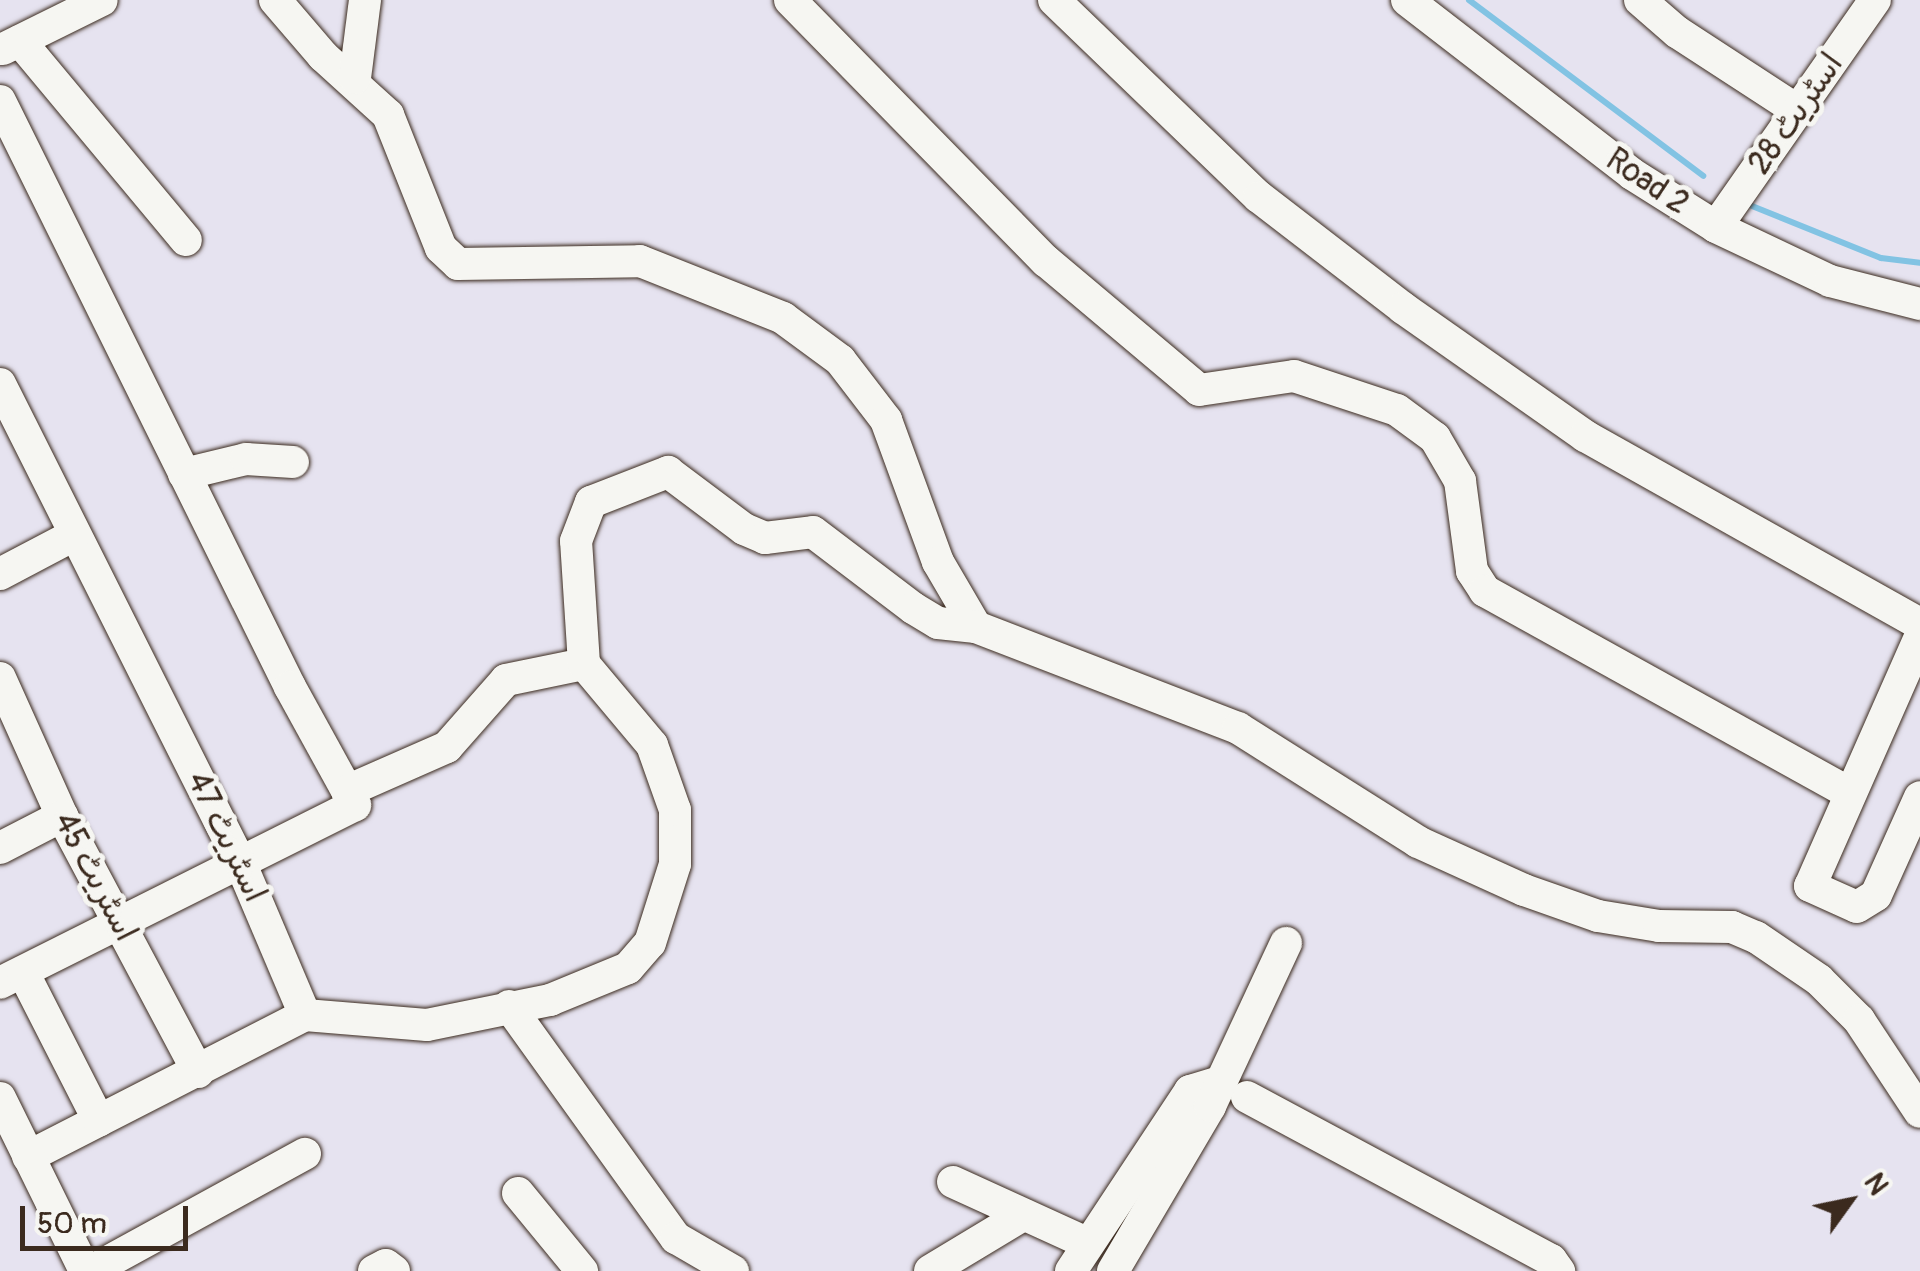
<!DOCTYPE html>
<html>
<head>
<meta charset="utf-8">
<style>
	body { margin:0 }
	#map { position:relative; width:1920px; height:1271px; overflow:hidden; background:#e6e3f0; font-family:Pangolin,"Playpen Sans Arabic",sans-serif }
	div>[style] { position:absolute }
	.stream>* { height:6px; margin:-3px; padding:0 3px; transform-origin:3px; border-radius:3px; background:#82c3e3 }
	.roads { filter:drop-shadow(0 0 2px #3b2a1e) drop-shadow(0 0 2px #3b2a1e) }
	.minor>* { height:32px; margin:-16px; padding:0 16px; transform-origin:16px; border-radius:16px; background:#f6f6f2 }
	span { translate:-50% -50%; white-space:nowrap; text-align:center; line-height:1.15; -webkit-text-stroke:10px #f6f6f2; paint-order:stroke }
	.street-label { font-size:32px; color:#3b2a1e }
	.north { position:absolute; left:1800px; top:1151px; width:100px; height:100px; -webkit-text-stroke:8px #f6f6f2; paint-order:stroke; rotate:57deg; font-size:28px; font-weight:700; line-height:40px; text-align:center; color:#3b2a1e }
	.north::after { content:''; display:block; margin:auto; width:35px; height:45px; background:#3b2a1e; clip-path:polygon(50% 0,100% 100%,50% 72%,0 100%) }
	.scale { position:absolute; left:20px; top:1206px; width:168px; height:45px; box-sizing:border-box; border:5px solid #3b2a1e; border-top:0; padding-left:12px; font-size:30px; line-height:35px; white-space:nowrap; color:#3b2a1e; -webkit-text-stroke:8px #f6f6f2; paint-order:stroke }
</style>
</head>
<body>
<div id="map">
	<div class="stream">
		<i style="left:1469px;top:0;width:293px;rotate:36.9deg"></i>
		<i style="left:1752px;top:206px;width:139px;rotate:22deg"></i>
		<i style="left:1881px;top:258px;width:39px;rotate:7deg"></i>
	</div>
	<div class="roads">
		<div class="minor">
			<i style="left:275px;top:0;width:74px;rotate:49.4deg"></i>
			<i style="left:323px;top:56px;width:88px;rotate:42.2deg"></i>
			<i style="left:388px;top:115px;width:143px;rotate:68.3deg"></i>
			<i style="left:441px;top:248px;width:23px;rotate:43deg"></i>
			<i style="left:458px;top:264px;width:182px;rotate:-0.9deg"></i>
			<i style="left:640px;top:261px;width:154px;rotate:21.7deg"></i>
			<i style="left:783px;top:318px;width:71px;rotate:36.4deg"></i>
			<i style="left:840px;top:360px;width:76px;rotate:52.5deg"></i>
			<i style="left:886px;top:420px;width:151px;rotate:69.9deg"></i>
			<i style="left:938px;top:562px;width:75px;rotate:59.7deg"></i>
			<i style="left:976px;top:627px;width:281px;rotate:21.1deg"></i>
			<i style="left:1238px;top:728px;width:213px;rotate:32.3deg"></i>
			<i style="left:1418px;top:842px;width:116px;rotate:24.4deg"></i>
			<i style="left:1524px;top:890px;width:78px;rotate:19.4deg"></i>
			<i style="left:1598px;top:916px;width:62px;rotate:9.3deg"></i>
			<i style="left:1659px;top:926px;width:73px;rotate:0.8deg"></i>
			<i style="left:1732px;top:927px;width:26px;rotate:23deg"></i>
			<i style="left:1756px;top:937px;width:76px;rotate:34.3deg"></i>
			<i style="left:1819px;top:980px;width:57px;rotate:45deg"></i>
			<i style="left:1859px;top:1020px;width:110px;rotate:56.5deg"></i>
			<i style="left:790px;top:0;width:366px;rotate:45.6deg"></i>
			<i style="left:1046px;top:261px;width:200px;rotate:40.1deg"></i>
			<i style="left:1199px;top:390px;width:96px;rotate:-8.4deg"></i>
			<i style="left:1294px;top:376px;width:108px;rotate:18.3deg"></i>
			<i style="left:1397px;top:410px;width:47px;rotate:36.4deg"></i>
			<i style="left:1435px;top:438px;width:50px;rotate:59.8deg"></i>
			<i style="left:1460px;top:481px;width:91px;rotate:82.4deg"></i>
			<i style="left:1472px;top:571px;width:24px;rotate:57deg"></i>
			<i style="left:1485px;top:591px;width:414px;rotate:29deg"></i>
			<i style="left:1054px;top:0;width:284px;rotate:43.9deg"></i>
			<i style="left:1259px;top:197px;width:182px;rotate:37.6deg"></i>
			<i style="left:1403px;top:308px;width:223px;rotate:35.1deg"></i>
			<i style="left:1585px;top:436px;width:384px;rotate:29.3deg"></i>
			<i style="left:1407px;top:0;width:284px;rotate:37.7deg"></i>
			<i style="left:1632px;top:174px;width:99px;rotate:32.2deg"></i>
			<i style="left:1716px;top:227px;width:126px;rotate:25.3deg"></i>
			<i style="left:1830px;top:281px;width:93px;rotate:14.3deg"></i>
			<i style="left:1640px;top:0;width:49px;rotate:40.9deg"></i>
			<i style="left:1677px;top:32px;width:145px;rotate:33.1deg"></i>
			<i style="left:20px;top:41px;width:259px;rotate:50.2deg"></i>
			<i style="left:3px;top:49px;width:110px;rotate:-26.3deg"></i>
			<i style="left:355px;top:78px;width:79px;rotate:-82.7deg"></i>
			<i style="left:0;top:101px;width:654px;rotate:63.67deg"></i>
			<i style="left:290px;top:687px;width:135px;rotate:61.2deg"></i>
			<i style="left:355px;top:805px;width:397px;rotate:153.4deg"></i>
			<i style="left:1716px;top:227px;width:277px;rotate:-55deg"></i>
			<i style="left:0;top:384px;width:535px;rotate:63.34deg"></i>
			<i style="left:240px;top:862px;width:166px;rotate:67deg"></i>
			<i style="left:305px;top:1015px;width:311px;rotate:152.9deg"></i>
			<i style="left:184px;top:474px;width:64px;rotate:-13.6deg"></i>
			<i style="left:246px;top:459px;width:47px;rotate:3.7deg"></i>
			<i style="left:0;top:574px;width:84px;rotate:-27.8deg"></i>
			<i style="left:1920px;top:637px;width:272px;rotate:113.8deg"></i>
			<i style="left:1810px;top:886px;width:51px;rotate:24.1deg"></i>
			<i style="left:1857px;top:907px;width:22px;rotate:-32deg"></i>
			<i style="left:1876px;top:895px;width:107px;rotate:-65.8deg"></i>
			<i style="left:0;top:678px;width:151px;rotate:65.8deg"></i>
			<i style="left:62px;top:816px;width:290px;rotate:62deg"></i>
			<i style="left:347px;top:791px;width:109px;rotate:-23.7deg"></i>
			<i style="left:447px;top:747px;width:89px;rotate:-48.6deg"></i>
			<i style="left:506px;top:680px;width:80px;rotate:-11.6deg"></i>
			<i style="left:0;top:848px;width:70px;rotate:-27.3deg"></i>
			<i style="left:23px;top:972px;width:167px;rotate:63deg"></i>
			<i style="left:509px;top:1006px;width:286px;rotate:54.3deg"></i>
			<i style="left:676px;top:1238px;width:66px;rotate:30.1deg"></i>
			<i style="left:305px;top:1015px;width:122px;rotate:4.7deg"></i>
			<i style="left:427px;top:1025px;width:126px;rotate:-11.5deg"></i>
			<i style="left:550px;top:1000px;width:84px;rotate:-22.3deg"></i>
			<i style="left:628px;top:968px;width:33px;rotate:-49deg"></i>
			<i style="left:650px;top:943px;width:83px;rotate:-72.4deg"></i>
			<i style="left:675px;top:864px;width:54px;rotate:-90deg"></i>
			<i style="left:675px;top:810px;width:69px;rotate:-109.5deg"></i>
			<i style="left:652px;top:745px;width:106px;rotate:-130deg"></i>
			<i style="left:584px;top:664px;width:123px;rotate:-93.7deg"></i>
			<i style="left:576px;top:541px;width:42px;rotate:-69deg"></i>
			<i style="left:591px;top:502px;width:83px;rotate:-21.3deg"></i>
			<i style="left:668px;top:472px;width:95px;rotate:36.9deg"></i>
			<i style="left:744px;top:529px;width:23px;rotate:23deg"></i>
			<i style="left:765px;top:538px;width:48px;rotate:-7.1deg"></i>
			<i style="left:813px;top:532px;width:126px;rotate:37.2deg"></i>
			<i style="left:913px;top:608px;width:29px;rotate:31deg"></i>
			<i style="left:938px;top:623px;width:38px;rotate:6deg"></i>
			<i style="left:1247px;top:1097px;width:345px;rotate:28.2deg"></i>
			<i style="left:1551px;top:1260px;width:14px;rotate:54deg"></i>
			<i style="left:0;top:1098px;width:193px;rotate:63.8deg"></i>
			<i style="left:953px;top:1182px;width:147px;rotate:24.5deg"></i>
			<i style="left:518px;top:1193px;width:101px;rotate:50.6deg"></i>
			<i style="left:91px;top:1271px;width:244px;rotate:-28.7deg"></i>
			<i style="left:374px;top:1271px;width:13px;rotate:-27deg"></i>
			<i style="left:386px;top:1265px;width:10px;rotate:37deg"></i>
			<i style="left:930px;top:1271px;width:109px;rotate:-31.1deg"></i>
			<i style="left:1071px;top:1271px;width:216px;rotate:-56.5deg"></i>
			<i style="left:1190px;top:1091px;width:31px;rotate:-17deg"></i>
			<i style="left:1113px;top:1271px;width:191px;rotate:-59.5deg"></i>
			<i style="left:1210px;top:1106px;width:180px;rotate:-65deg"></i>
		</div>
	</div>
	<div class="street-label">
		<span style="left:1796px;top:114px;rotate:-55deg">اسٹریٹ 28</span>
		<span style="left:1647px;top:182px;rotate:34deg">Road 2</span>
		<span style="left:226px;top:837px;rotate:64deg">اسٹریٹ 47</span>
		<span style="left:95px;top:877px;rotate:62deg">اسٹریٹ 45</span>
	</div>
	<div class="north">N</div>
	<div class="scale">50 m</div>
</div>
</body>
</html>
